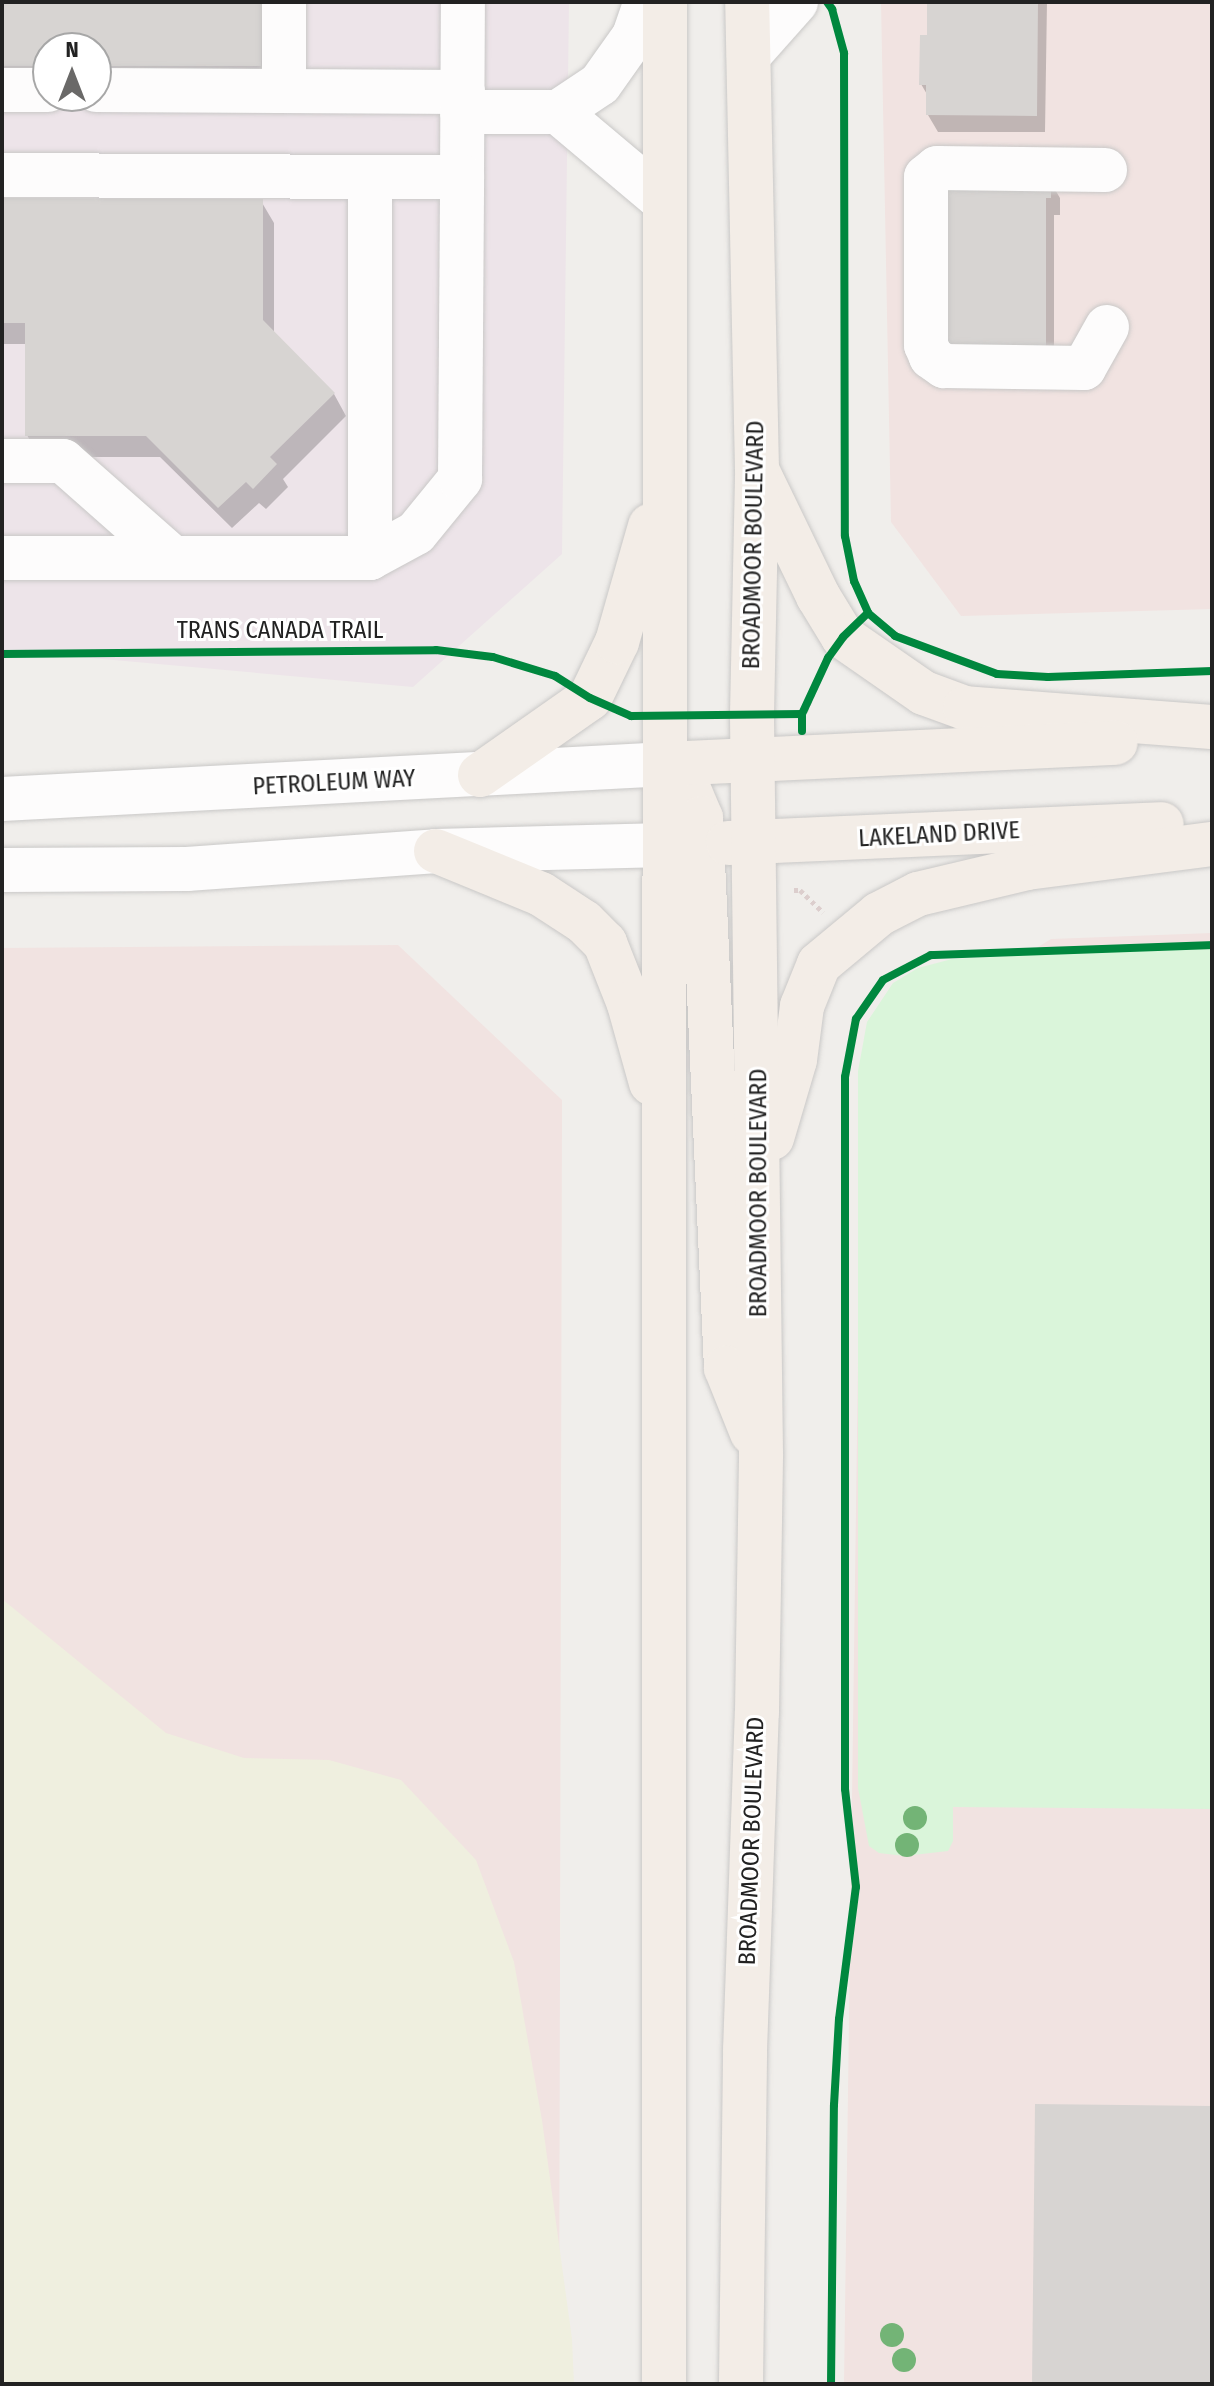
<!DOCTYPE html>
<html>
<head>
<meta charset="utf-8">
<style>
	body { margin:0 }
	#map { position:relative; width:1214px; height:2386px; overflow:hidden; background:#f0eeeb; font-family:"Fira Sans Condensed",sans-serif }
	div>[style] { position:absolute }
	.commercial>* { inset:0; background:#f1e3e1 }
	.industrial>* { inset:0; background:#ede4e9 }
	.farmland>* { inset:0; background:#efefdf }
	.park>* { inset:0; background:#daf5da }
	.shadow>* { inset:0; background:#0003 }
	.building>* { inset:0; background:#d7d4d2 }
	.path>* { height:5px; margin-top:-2.5px; transform-origin:0; background:repeating-linear-gradient(90deg,#dccecd 0 4px,transparent 0 8px) }
	.roads { filter:drop-shadow(0 0 2px #c9c8c7) drop-shadow(0 0 2px #c9c8c7) }
	.minor>* { height:44px; margin:-22px; padding:0 22px; transform-origin:22px; border-radius:22px; background:#fdfcfc }
	.major>* { height:44px; margin:-22px; padding:0 22px; transform-origin:22px; border-radius:22px; background:#f3ede7 }
	.cycleway>* { height:8px; margin:-4px; padding:0 4px; transform-origin:4px; border-radius:4px; background:#00873e }
	.trees>* { width:24px; height:24px; margin:-12px; border-radius:50%; background:#73b476 }
	span { translate:-50% -50%; white-space:nowrap; text-align:center; line-height:1.15; -webkit-text-stroke:6px #fff; paint-order:stroke }
	.street-label { font-size:24px; color:#222 }
	.frame { position:absolute; inset:0; border:4px solid #222; pointer-events:none }
	.north { position:absolute; left:32px; top:32px; width:80px; height:80px; box-sizing:border-box; background:#fff; border:2px solid #a7a7a7; border-radius:50%; rotate:0deg; font-size:22px; font-weight:700; line-height:32px; text-align:center; color:#222 }
	.north::after { content:''; display:block; margin:auto; width:28px; height:36px; background:#6a6968; clip-path:polygon(50% 0,100% 100%,50% 72%,0 100%) }
</style>
</head>
<body>
<div id="map">
	<div class="commercial">
		<i style="clip-path:polygon(881px 2px,1212px 2px,1212px 609px,961px 616px,891px 522px)"></i>
		<i style="clip-path:polygon(1212px 933px,1212px 2384px,844px 2384px,859px 1288px,953px 999px,1051px 939px)"></i>
		<i style="clip-path:polygon(398px 945px,562px 1100px,559px 2384px,2px 2384px,2px 948px)"></i>
	</div>
	<div class="industrial">
		<i style="clip-path:polygon(evenodd,2px 2px,569px 2px,562px 554px,413px 687px,2px 650px,2px 2px,48px 48px,96px 48px,96px 96px,48px 96px,48px 48px)"></i>
	</div>
	<div class="farmland">
		<i style="clip-path:polygon(2px 1599px,166px 1733px,244px 1758px,329px 1760px,401px 1780px,476px 1860px,514px 1962px,542px 2120px,572px 2339px,574px 2384px,2px 2384px)"></i>
	</div>
	<div class="park">
		<i style="clip-path:polygon(1212px 946px,1212px 1809px,953px 1807px,953px 1841px,948px 1851px,904px 1856px,879px 1853px,869px 1846px,858px 1788px,858px 1071px,867px 1022px,893px 983px,918px 968px,952px 959px)"></i>
	</div>
	<div class="shadow">
		<i style="clip-path:polygon(2px 2px,273px 2px,273px 88px,96px 87px,96px 48px,48px 48px,48px 87px,2px 87px)"></i>
		<i style="clip-path:polygon(929px 2px,1047px 2px,1045px 132px,938px 132px,928px 115px,928px 96px,921px 84px,929px 37px)"></i>
		<i style="clip-path:polygon(1050px 181px,1060px 198px,1060px 215px,1054px 215px,1054px 362px,956px 362px)"></i>
		<i style="clip-path:polygon(2px 200px,261px 201px,274px 223px,274px 335px,334px 394px,346px 416px,283px 479px,288px 487px,266px 509px,259px 503px,232px 528px,160px 457px,39px 457px,27px 435px,27px 344px,2px 344px)"></i>
	</div>
	<div class="building">
		<i style="clip-path:polygon(2px 2px,262px 2px,261px 66px,96px 66px,96px 48px,48px 48px,48px 66px,2px 66px)"></i>
		<i style="clip-path:polygon(927px 2px,1038px 2px,1037px 116px,926px 115px,926px 85px,919px 85px,920px 35px,927px 35px)"></i>
		<i style="clip-path:polygon(1051px 179px,1051px 198px,1046px 198px,1046px 346px,944px 346px,945px 180px)"></i>
		<i style="clip-path:polygon(2px 198px,263px 199px,263px 320px,335px 393px,270px 457px,277px 464px,253px 489px,246px 482px,218px 508px,146px 436px,25px 436px,25px 323px,2px 323px)"></i>
		<i style="clip-path:polygon(1035px 2104px,1212px 2106px,1212px 2384px,1032px 2384px)"></i>
	</div>
	<div class="path">
		<i style="left:802px;top:719px;width:53px;rotate:-66.8deg"></i>
		<i style="left:794px;top:890px;width:6px"></i>
		<i style="left:800px;top:890px;width:32px;rotate:44deg"></i>
	</div>
	<div class="roads">
		<div class="minor">
			<i style="left:284px;top:2px;width:89px;rotate:90deg"></i>
			<i style="left:749px;top:55px;width:71px;rotate:-48.4deg"></i>
			<i style="left:2px;top:90px;width:46px"></i>
			<i style="left:96px;top:90px;width:367px;rotate:0.3deg"></i>
			<i style="left:462px;top:112px;width:96px"></i>
			<i style="left:558px;top:112px;width:50px;rotate:-33.7deg"></i>
			<i style="left:600px;top:84px;width:59px;rotate:-54.7deg"></i>
			<i style="left:634px;top:36px;width:36px;rotate:-71deg"></i>
			<i style="left:558px;top:112px;width:140px;rotate:40.1deg"></i>
			<i style="left:1105px;top:170px;width:168px;rotate:-179.3deg"></i>
			<i style="left:937px;top:168px;width:14px;rotate:141deg"></i>
			<i style="left:926px;top:177px;width:168px;rotate:90deg"></i>
			<i style="left:926px;top:345px;width:13px;rotate:67deg"></i>
			<i style="left:931px;top:357px;width:16px;rotate:35deg"></i>
			<i style="left:944px;top:366px;width:140px;rotate:0.8deg"></i>
			<i style="left:1084px;top:368px;width:47px;rotate:-60.7deg"></i>
			<i style="left:2px;top:175px;width:368px;rotate:0.3deg"></i>
			<i style="left:462px;top:177px;width:175px;rotate:-89.7deg"></i>
			<i style="left:2px;top:461px;width:61px"></i>
			<i style="left:63px;top:461px;width:145px;rotate:41.4deg"></i>
			<i style="left:2px;top:558px;width:368px"></i>
			<i style="left:370px;top:558px;width:52px;rotate:-28.5deg"></i>
			<i style="left:416px;top:533px;width:70px;rotate:-50.8deg"></i>
			<i style="left:460px;top:479px;width:302px;rotate:-89.6deg"></i>
			<i style="left:462px;top:177px;width:92px;rotate:180deg"></i>
			<i style="left:370px;top:177px;width:381px;rotate:90deg"></i>
			<i style="left:2px;top:799px;width:666px;rotate:-3.01deg"></i>
			<i style="left:2px;top:870px;width:185px;rotate:-0.3deg"></i>
			<i style="left:187px;top:869px;width:250px;rotate:-4.1deg"></i>
			<i style="left:436px;top:851px;width:229px;rotate:-1.5deg"></i>
		</div>
		<div class="major">
			<i style="left:759px;top:474px;width:136px;rotate:64.2deg"></i>
			<i style="left:818px;top:596px;width:48px;rotate:58.6deg"></i>
			<i style="left:843px;top:637px;width:98px;rotate:34.7deg"></i>
			<i style="left:924px;top:693px;width:44px;rotate:20.1deg"></i>
			<i style="left:965px;top:708px;width:248px;rotate:4.4deg"></i>
			<i style="left:667px;top:764px;width:24px;rotate:42deg"></i>
			<i style="left:685px;top:780px;width:41px;rotate:67.2deg"></i>
			<i style="left:701px;top:818px;width:551px;rotate:87.4deg"></i>
			<i style="left:726px;top:1368px;width:70px;rotate:68.2deg"></i>
			<i style="left:667px;top:764px;width:449px;rotate:-2.7deg"></i>
			<i style="left:480px;top:775px;width:134px;rotate:-35deg"></i>
			<i style="left:590px;top:698px;width:62px;rotate:-64.3deg"></i>
			<i style="left:617px;top:642px;width:121px;rotate:-74.1deg"></i>
			<i style="left:728px;top:843px;width:434px;rotate:-2.5deg"></i>
			<i style="left:436px;top:851px;width:113px;rotate:22.3deg"></i>
			<i style="left:541px;top:894px;width:51px;rotate:33.1deg"></i>
			<i style="left:584px;top:922px;width:30px;rotate:45deg"></i>
			<i style="left:605px;top:943px;width:66px;rotate:68.5deg"></i>
			<i style="left:629px;top:1004px;width:82px;rotate:74.4deg"></i>
			<i style="left:772px;top:1138px;width:81px;rotate:-73.6deg"></i>
			<i style="left:795px;top:1060px;width:54px;rotate:-82.6deg"></i>
			<i style="left:802px;top:1006px;width:45px;rotate:-68deg"></i>
			<i style="left:819px;top:964px;width:78px;rotate:-39.8deg"></i>
			<i style="left:879px;top:914px;width:44px;rotate:-27.1deg"></i>
			<i style="left:918px;top:894px;width:112px;rotate:-13.4deg"></i>
			<i style="left:1027px;top:868px;width:187px;rotate:-7.4deg"></i>
			<i style="left:664px;top:2384px;width:2382px;rotate:-89.98deg"></i>
			<i style="left:741px;top:2384px;width:333px;rotate:-89.3deg"></i>
			<i style="left:745px;top:2051px;width:339px;rotate:-88deg"></i>
			<i style="left:757px;top:1712px;width:258px;rotate:-89.1deg"></i>
			<i style="left:761px;top:1454px;width:739px;rotate:-90.7deg"></i>
			<i style="left:752px;top:715px;width:245px;rotate:-88.8deg"></i>
			<i style="left:757px;top:470px;width:468px;rotate:-91.2deg"></i>
		</div>
	</div>
	<div class="cycleway">
		<i style="left:827px;top:2px;width:9px;rotate:54deg"></i>
		<i style="left:832px;top:9px;width:46px;rotate:74.7deg"></i>
		<i style="left:844px;top:53px;width:483px;rotate:89.9deg"></i>
		<i style="left:845px;top:536px;width:46px;rotate:78.7deg"></i>
		<i style="left:854px;top:581px;width:35px;rotate:66deg"></i>
		<i style="left:868px;top:613px;width:35px;rotate:40deg"></i>
		<i style="left:895px;top:636px;width:109px;rotate:20.4deg"></i>
		<i style="left:997px;top:674px;width:51px;rotate:3.4deg"></i>
		<i style="left:1048px;top:677px;width:164px;rotate:-2.1deg"></i>
		<i style="left:2px;top:654px;width:434px;rotate:-0.5deg"></i>
		<i style="left:436px;top:650px;width:57px;rotate:7deg"></i>
		<i style="left:493px;top:657px;width:65px;rotate:17deg"></i>
		<i style="left:555px;top:676px;width:41px;rotate:32.2deg"></i>
		<i style="left:590px;top:698px;width:45px;rotate:23.7deg"></i>
		<i style="left:631px;top:716px;width:171px;rotate:-0.7deg"></i>
		<i style="left:802px;top:731px;width:17px;rotate:-90deg"></i>
		<i style="left:802px;top:714px;width:62px;rotate:-65.1deg"></i>
		<i style="left:828px;top:658px;width:26px;rotate:-54deg"></i>
		<i style="left:843px;top:637px;width:35px;rotate:-44deg"></i>
		<i style="left:831px;top:2384px;width:279px;rotate:-89.4deg"></i>
		<i style="left:834px;top:2105px;width:86px;rotate:-86.7deg"></i>
		<i style="left:839px;top:2019px;width:133px;rotate:-82.7deg"></i>
		<i style="left:856px;top:1887px;width:99px;rotate:-96.4deg"></i>
		<i style="left:845px;top:1789px;width:712px;rotate:-90deg"></i>
		<i style="left:845px;top:1077px;width:59px;rotate:-79.3deg"></i>
		<i style="left:856px;top:1019px;width:47px;rotate:-55.3deg"></i>
		<i style="left:883px;top:980px;width:54px;rotate:-27.5deg"></i>
		<i style="left:931px;top:955px;width:281px;rotate:-2deg"></i>
	</div>
	<div class="trees">
		<i style="left:915px;top:1818px"></i>
		<i style="left:907px;top:1845px"></i>
		<i style="left:892px;top:2335px"></i>
		<i style="left:904px;top:2360px"></i>
	</div>
	<div class="street-label">
		<span style="left:754px;top:545px;rotate:-89deg">BROADMOOR BOULEVARD</span>
		<span style="left:280px;top:631px">TRANS CANADA TRAIL</span>
		<span style="left:334px;top:783px;rotate:-3deg">PETROLEUM WAY</span>
		<span style="left:939px;top:835px;rotate:-3deg">LAKELAND DRIVE</span>
		<span style="left:759px;top:1193px;rotate:-90deg">BROADMOOR BOULEVARD</span>
		<span style="left:752px;top:1841px;rotate:-88deg">BROADMOOR BOULEVARD</span>
	</div>
	<div class="frame"></div>
	<div class="north">N</div>
</div>
</body>
</html>
